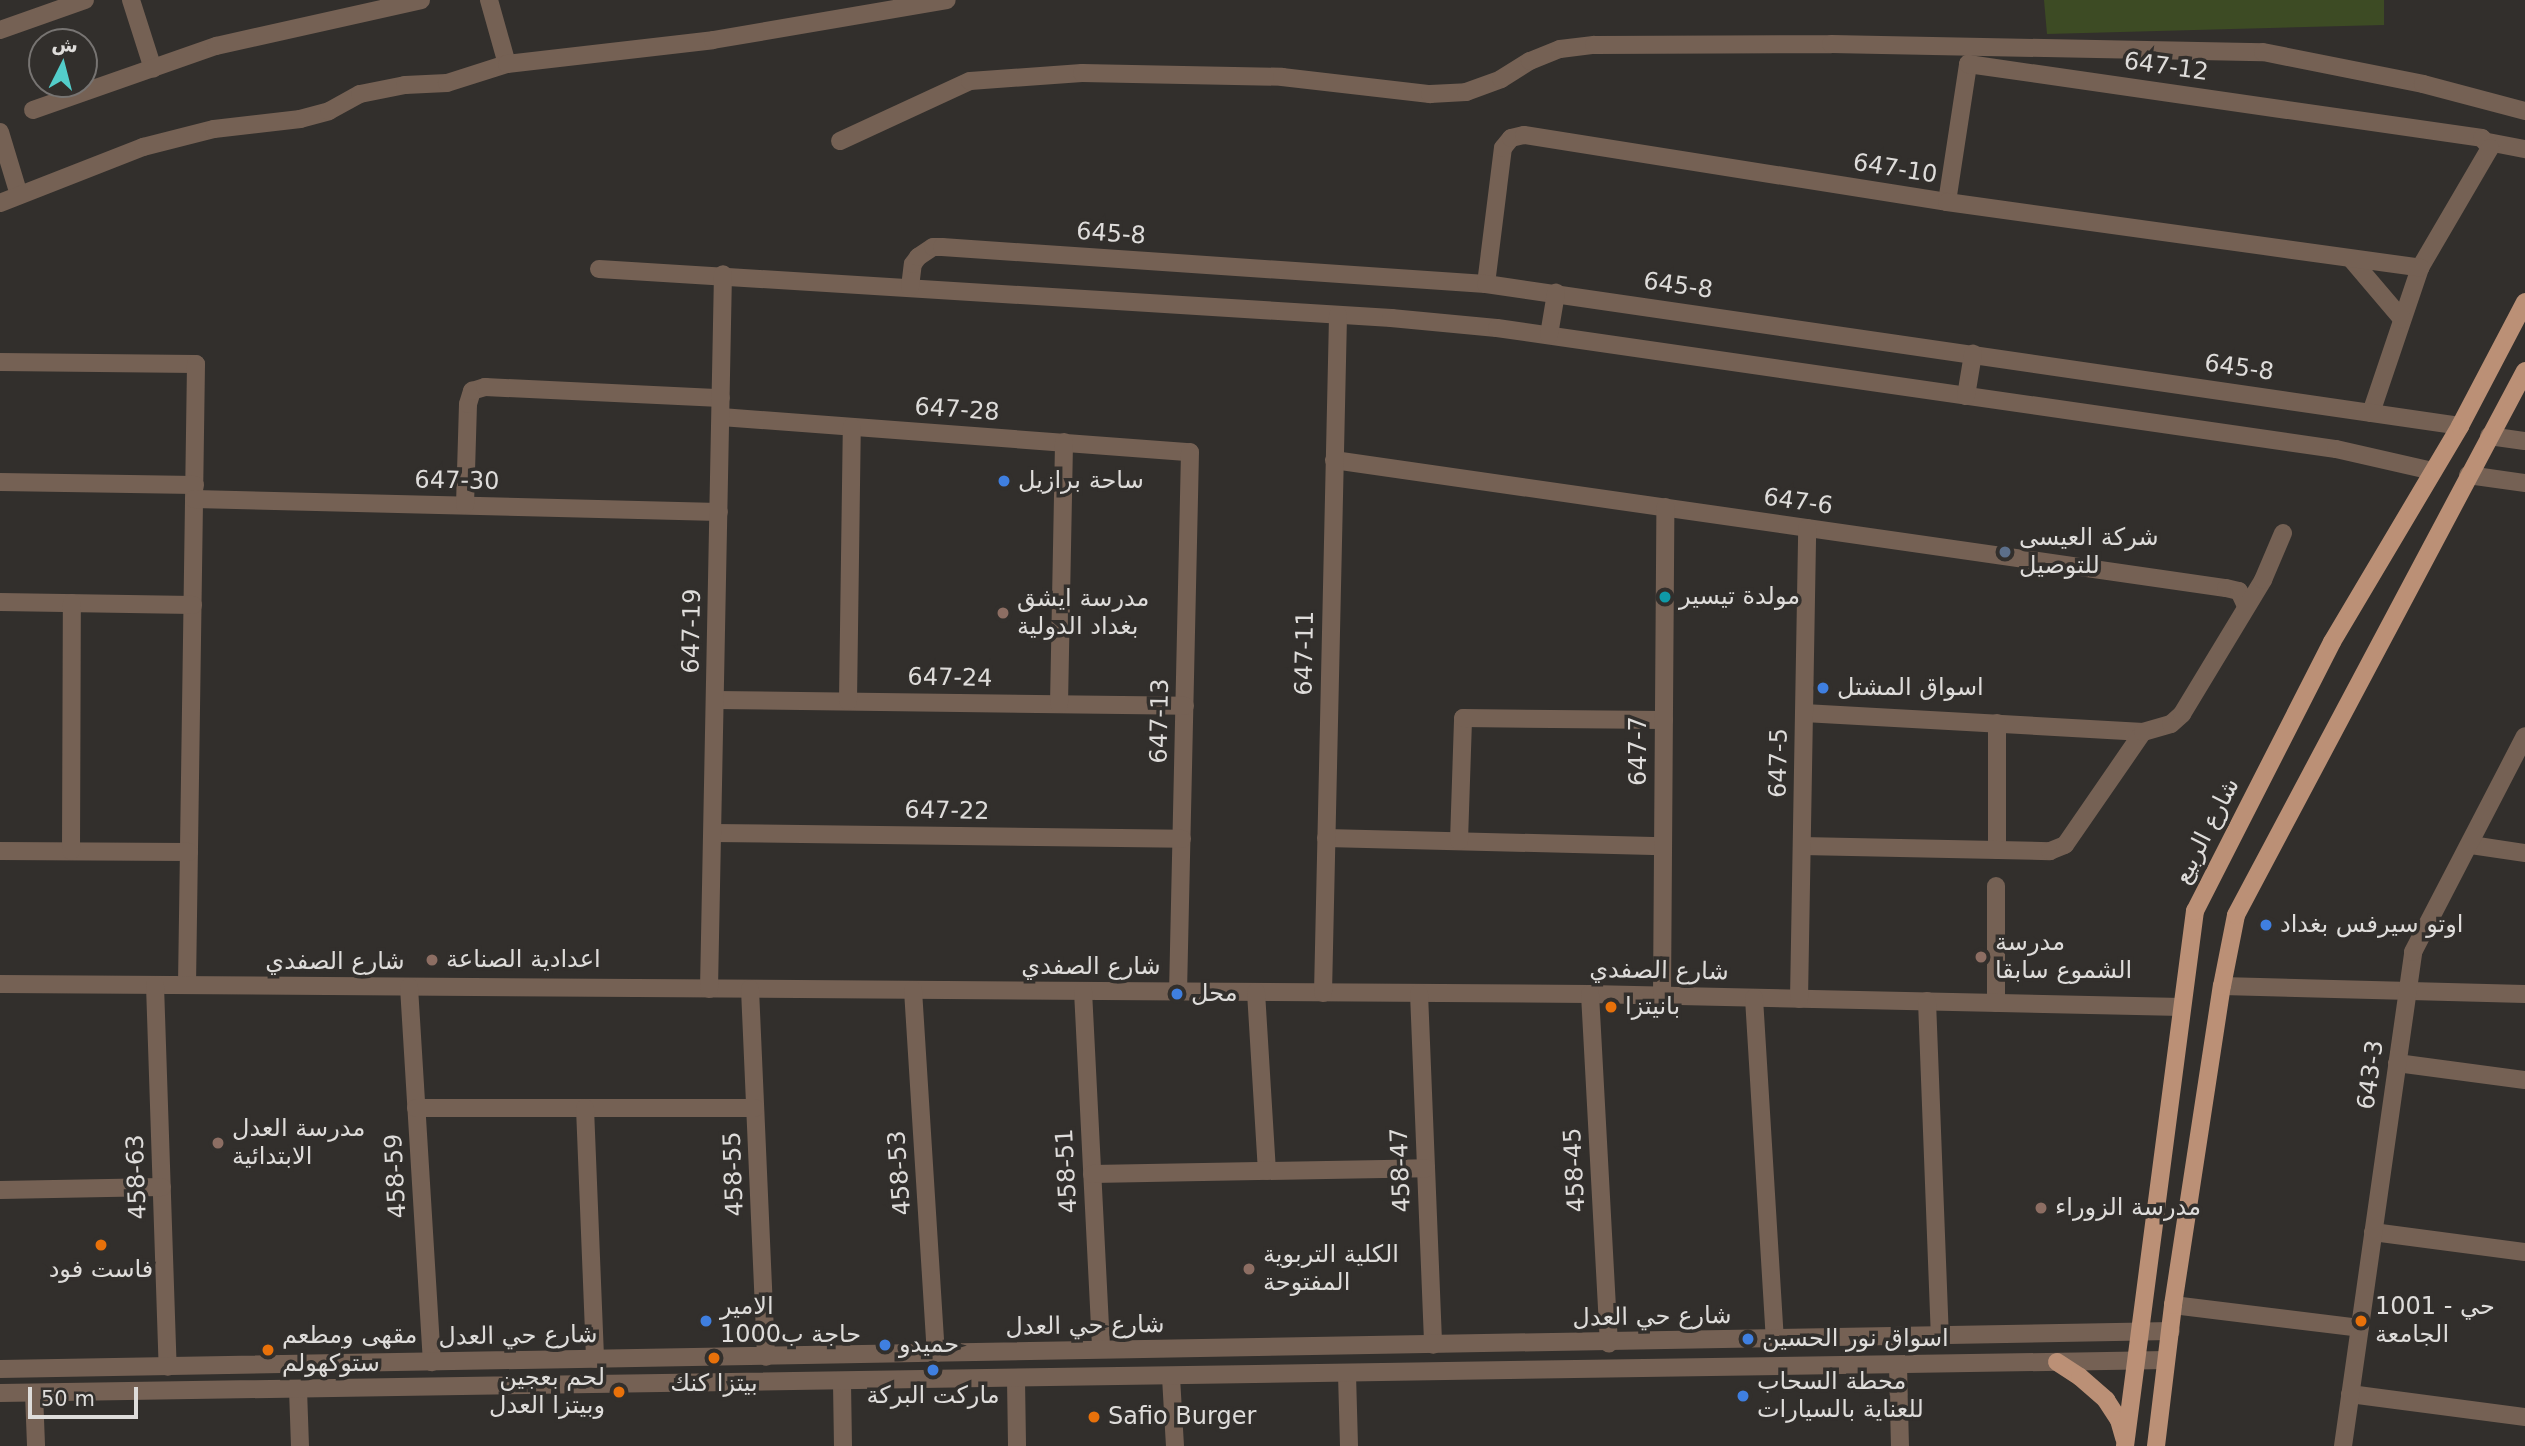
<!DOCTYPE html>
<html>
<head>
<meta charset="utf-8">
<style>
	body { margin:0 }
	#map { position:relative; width:2525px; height:1446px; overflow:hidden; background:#322f2c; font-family:"DejaVu Sans","Noto Naskh Arabic",sans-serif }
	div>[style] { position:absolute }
	.green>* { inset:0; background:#3d4b24 }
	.minor>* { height:18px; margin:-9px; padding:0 9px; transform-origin:9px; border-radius:9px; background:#756154 }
	.primary>* { height:18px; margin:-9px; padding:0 9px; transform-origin:9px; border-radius:9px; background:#bb9076 }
	.dots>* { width:19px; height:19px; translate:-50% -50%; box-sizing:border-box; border:4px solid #322f2c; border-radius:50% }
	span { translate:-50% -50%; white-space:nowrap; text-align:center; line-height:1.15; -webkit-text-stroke:7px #322f2c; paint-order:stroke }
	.street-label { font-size:24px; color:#dedcda }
	.poi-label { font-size:24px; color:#dedcda }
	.left { translate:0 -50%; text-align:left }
	.right { translate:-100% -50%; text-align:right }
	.north { position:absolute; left:28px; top:28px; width:70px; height:70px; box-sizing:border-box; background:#322f2c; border:2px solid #777472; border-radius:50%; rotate:6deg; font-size:19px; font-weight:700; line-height:28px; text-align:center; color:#dedcda }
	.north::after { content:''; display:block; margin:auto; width:24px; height:32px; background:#53cdca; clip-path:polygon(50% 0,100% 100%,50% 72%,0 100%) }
	.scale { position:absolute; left:28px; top:1387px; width:110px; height:32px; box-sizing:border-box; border:4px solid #dedcda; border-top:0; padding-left:9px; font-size:21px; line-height:24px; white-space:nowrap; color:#dedcda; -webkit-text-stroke:5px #322f2c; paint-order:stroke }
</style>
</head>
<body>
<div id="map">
	<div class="green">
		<i style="clip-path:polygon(2044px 0,2384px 0,2384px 25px,2047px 34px)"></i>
	</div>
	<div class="minor">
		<i style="left:131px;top:0;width:72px;rotate:72.3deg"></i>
		<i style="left:489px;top:0;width:66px;rotate:74.3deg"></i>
		<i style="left:0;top:30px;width:90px;rotate:-19.4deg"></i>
		<i style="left:33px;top:110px;width:194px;rotate:-19.3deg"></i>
		<i style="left:216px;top:46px;width:210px;rotate:-12.6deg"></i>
		<i style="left:0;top:132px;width:66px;rotate:73.2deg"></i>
		<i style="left:840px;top:141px;width:143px;rotate:-24.8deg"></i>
		<i style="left:970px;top:81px;width:112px;rotate:-4.1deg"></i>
		<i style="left:1082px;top:73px;width:200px;rotate:1.1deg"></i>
		<i style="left:1282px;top:77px;width:149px;rotate:6.6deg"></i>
		<i style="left:1430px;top:94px;width:36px;rotate:-3deg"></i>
		<i style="left:1466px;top:92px;width:37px;rotate:-20deg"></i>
		<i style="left:1501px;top:79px;width:34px;rotate:-32deg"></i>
		<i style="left:1530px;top:61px;width:32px;rotate:-22deg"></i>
		<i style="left:1560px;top:49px;width:34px;rotate:-7deg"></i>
		<i style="left:1594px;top:45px;width:237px;rotate:-0.2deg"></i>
		<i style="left:1831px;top:44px;width:432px;rotate:1.1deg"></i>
		<i style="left:2263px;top:52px;width:163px;rotate:11.3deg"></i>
		<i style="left:2423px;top:84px;width:106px;rotate:14.8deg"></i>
		<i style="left:2488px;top:142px;width:38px;rotate:11deg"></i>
		<i style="left:1947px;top:202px;width:140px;rotate:-81.3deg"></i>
		<i style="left:1968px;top:64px;width:519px;rotate:8.19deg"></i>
		<i style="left:2482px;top:138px;width:13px;rotate:51deg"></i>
		<i style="left:2490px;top:148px;width:139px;rotate:120.3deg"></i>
		<i style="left:2420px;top:268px;width:153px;rotate:108.7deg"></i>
		<i style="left:0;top:203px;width:154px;rotate:-21.4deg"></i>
		<i style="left:143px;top:147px;width:73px;rotate:-14.2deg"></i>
		<i style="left:214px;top:129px;width:87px;rotate:-6.6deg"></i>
		<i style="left:300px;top:119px;width:30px;rotate:-15deg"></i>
		<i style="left:329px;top:111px;width:35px;rotate:-29deg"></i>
		<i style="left:360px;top:94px;width:46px;rotate:-11.3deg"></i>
		<i style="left:405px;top:85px;width:42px;rotate:-2.7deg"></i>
		<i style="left:447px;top:83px;width:63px;rotate:-17.6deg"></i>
		<i style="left:507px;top:64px;width:207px;rotate:-6.6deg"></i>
		<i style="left:713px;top:40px;width:237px;rotate:-9.7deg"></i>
		<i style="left:2351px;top:259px;width:79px;rotate:49.6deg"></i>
		<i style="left:599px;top:269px;width:794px;rotate:3.54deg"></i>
		<i style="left:1391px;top:318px;width:106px;rotate:5.4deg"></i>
		<i style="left:1497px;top:328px;width:848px;rotate:8.21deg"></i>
		<i style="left:2336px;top:449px;width:99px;rotate:12.8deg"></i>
		<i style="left:1486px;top:284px;width:137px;rotate:-82.9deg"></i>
		<i style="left:1503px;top:148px;width:13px;rotate:-51deg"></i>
		<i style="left:1511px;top:138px;width:13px;rotate:-13deg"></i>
		<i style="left:1524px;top:135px;width:428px;rotate:9deg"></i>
		<i style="left:1947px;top:202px;width:478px;rotate:7.9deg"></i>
		<i style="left:910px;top:287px;width:23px;rotate:-83deg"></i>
		<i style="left:913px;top:264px;width:9px;rotate:-54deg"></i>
		<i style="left:918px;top:257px;width:18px;rotate:-34deg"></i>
		<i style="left:933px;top:247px;width:9px"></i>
		<i style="left:942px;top:247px;width:545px;rotate:3.89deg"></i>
		<i style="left:1486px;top:284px;width:984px;rotate:8.29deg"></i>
		<i style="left:1549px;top:335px;width:43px;rotate:-80.5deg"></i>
		<i style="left:0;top:362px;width:196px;rotate:0.6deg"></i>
		<i style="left:196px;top:364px;width:621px;rotate:90.83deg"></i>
		<i style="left:1966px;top:396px;width:43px;rotate:-80.5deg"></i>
		<i style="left:721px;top:417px;width:470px;rotate:4.3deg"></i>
		<i style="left:1190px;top:452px;width:540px;rotate:91.27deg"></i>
		<i style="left:2489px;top:436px;width:36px;rotate:8deg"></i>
		<i style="left:1334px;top:460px;width:901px;rotate:8.17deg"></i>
		<i style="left:2226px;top:588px;width:13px;rotate:13deg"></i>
		<i style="left:2239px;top:591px;width:17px;rotate:65deg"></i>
		<i style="left:2468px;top:475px;width:58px;rotate:8deg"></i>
		<i style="left:0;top:482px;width:195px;rotate:0.9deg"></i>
		<i style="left:194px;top:499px;width:525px;rotate:1.42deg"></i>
		<i style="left:465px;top:505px;width:101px;rotate:-88.3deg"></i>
		<i style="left:468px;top:404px;width:14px;rotate:-73deg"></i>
		<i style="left:472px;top:391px;width:14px;rotate:-17deg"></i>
		<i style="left:485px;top:387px;width:236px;rotate:2.7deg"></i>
		<i style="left:0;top:602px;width:193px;rotate:0.9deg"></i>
		<i style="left:715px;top:700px;width:470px;rotate:0.7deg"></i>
		<i style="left:848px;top:701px;width:274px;rotate:-89.2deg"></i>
		<i style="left:1059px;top:704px;width:262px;rotate:-88.9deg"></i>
		<i style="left:1804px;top:713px;width:340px;rotate:3.2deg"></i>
		<i style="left:1997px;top:723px;width:127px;rotate:90deg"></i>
		<i style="left:713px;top:833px;width:469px;rotate:0.7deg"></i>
		<i style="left:1326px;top:838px;width:337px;rotate:1.4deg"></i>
		<i style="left:1459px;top:841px;width:123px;rotate:-88.1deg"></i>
		<i style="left:1463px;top:718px;width:201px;rotate:0.6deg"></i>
		<i style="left:2471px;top:845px;width:55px;rotate:8.4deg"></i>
		<i style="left:1802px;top:846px;width:248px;rotate:1.2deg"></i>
		<i style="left:2050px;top:851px;width:16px;rotate:-22deg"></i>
		<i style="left:2065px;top:845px;width:137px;rotate:-55.4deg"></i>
		<i style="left:2143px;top:732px;width:29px;rotate:-16deg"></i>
		<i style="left:2171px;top:724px;width:15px;rotate:-42deg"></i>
		<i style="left:2182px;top:714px;width:157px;rotate:-58.8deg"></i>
		<i style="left:2263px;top:580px;width:51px;rotate:-66.9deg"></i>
		<i style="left:0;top:851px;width:189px;rotate:0.3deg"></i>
		<i style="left:71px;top:851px;width:248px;rotate:-89.8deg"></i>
		<i style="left:1996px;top:886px;width:117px;rotate:90deg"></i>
		<i style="left:0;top:984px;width:1590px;rotate:0.36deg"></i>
		<i style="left:1590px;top:994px;width:592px;rotate:1.26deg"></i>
		<i style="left:155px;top:985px;width:382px;rotate:88.1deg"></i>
		<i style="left:2222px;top:986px;width:303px;rotate:1.5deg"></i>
		<i style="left:409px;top:987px;width:376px;rotate:86.5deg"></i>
		<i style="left:709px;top:989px;width:715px;rotate:-88.88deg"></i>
		<i style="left:750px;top:989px;width:368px;rotate:87.5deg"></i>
		<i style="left:913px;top:990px;width:364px;rotate:86.4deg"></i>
		<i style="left:1083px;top:991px;width:358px;rotate:87.1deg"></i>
		<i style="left:1256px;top:992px;width:179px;rotate:86.5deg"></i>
		<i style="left:1323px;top:993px;width:678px;rotate:-88.73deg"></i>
		<i style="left:1419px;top:993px;width:352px;rotate:87.7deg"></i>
		<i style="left:1590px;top:994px;width:350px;rotate:86.9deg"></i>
		<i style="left:1662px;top:996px;width:489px;rotate:-89.6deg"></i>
		<i style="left:1754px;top:998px;width:342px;rotate:86.5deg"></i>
		<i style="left:1799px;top:999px;width:471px;rotate:-89deg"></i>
		<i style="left:1927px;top:1001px;width:336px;rotate:87.8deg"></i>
		<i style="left:2397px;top:1063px;width:129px;rotate:7.6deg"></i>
		<i style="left:416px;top:1108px;width:339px"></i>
		<i style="left:585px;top:1108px;width:251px;rotate:87.7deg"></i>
		<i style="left:1092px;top:1174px;width:334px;rotate:-1deg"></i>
		<i style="left:0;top:1190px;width:162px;rotate:-1.1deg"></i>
		<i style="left:2373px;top:1232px;width:153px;rotate:7.5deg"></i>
		<i style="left:2173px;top:1305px;width:188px;rotate:7deg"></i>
		<i style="left:1898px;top:1365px;width:81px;rotate:88.6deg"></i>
		<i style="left:0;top:1369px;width:2171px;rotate:-1deg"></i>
		<i style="left:1347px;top:1374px;width:72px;rotate:88.4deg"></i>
		<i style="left:1171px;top:1377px;width:69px;rotate:86.7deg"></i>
		<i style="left:1016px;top:1380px;width:66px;rotate:89.1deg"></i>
		<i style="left:842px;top:1383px;width:63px;rotate:89.1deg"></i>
		<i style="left:298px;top:1389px;width:57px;rotate:88deg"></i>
		<i style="left:0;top:1393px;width:2166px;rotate:-0.87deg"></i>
		<i style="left:34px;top:1393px;width:53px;rotate:87.8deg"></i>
		<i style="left:2350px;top:1394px;width:177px;rotate:7.5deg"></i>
		<i style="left:2343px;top:1446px;width:499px;rotate:-81.9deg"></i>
		<i style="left:2413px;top:952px;width:243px;rotate:-62.6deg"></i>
	</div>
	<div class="primary">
		<i style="left:2057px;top:1362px;width:27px;rotate:33deg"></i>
		<i style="left:2080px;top:1377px;width:35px;rotate:41deg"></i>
		<i style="left:2106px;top:1400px;width:24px;rotate:57deg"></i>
		<i style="left:2119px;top:1420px;width:19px;rotate:74deg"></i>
		<i style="left:2125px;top:1446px;width:540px;rotate:-82.55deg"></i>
		<i style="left:2195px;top:911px;width:302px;rotate:-63deg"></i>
		<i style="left:2332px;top:642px;width:251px;rotate:-59.3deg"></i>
		<i style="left:2460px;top:426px;width:140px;rotate:-62.3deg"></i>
		<i style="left:2156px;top:1446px;width:142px;rotate:-83.1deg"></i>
		<i style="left:2173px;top:1305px;width:323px;rotate:-81.3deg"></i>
		<i style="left:2222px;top:986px;width:72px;rotate:-78.8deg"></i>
		<i style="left:2236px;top:915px;width:616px;rotate:-62.02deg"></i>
	</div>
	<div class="dots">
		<i style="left:1004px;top:481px;background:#3f7fe0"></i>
		<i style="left:2005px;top:552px;background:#5c6f8a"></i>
		<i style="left:1665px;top:597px;background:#0f9aa8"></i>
		<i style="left:1003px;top:613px;background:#8d6e63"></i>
		<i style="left:1823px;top:688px;background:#3f7fe0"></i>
		<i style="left:2266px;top:925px;background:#3f7fe0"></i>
		<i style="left:1981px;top:957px;background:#8d6e63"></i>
		<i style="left:432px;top:960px;background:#8d6e63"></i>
		<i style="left:1177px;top:994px;background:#3f7fe0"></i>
		<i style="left:1611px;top:1007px;background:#e8710a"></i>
		<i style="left:218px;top:1143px;background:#8d6e63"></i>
		<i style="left:2041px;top:1208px;background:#8d6e63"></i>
		<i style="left:101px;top:1245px;background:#e8710a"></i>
		<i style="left:1249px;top:1269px;background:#8d6e63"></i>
		<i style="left:706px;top:1321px;background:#3f7fe0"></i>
		<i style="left:2361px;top:1321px;background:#e8710a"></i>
		<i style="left:1748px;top:1339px;background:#3f7fe0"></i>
		<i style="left:885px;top:1345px;background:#3f7fe0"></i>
		<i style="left:268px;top:1350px;background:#e8710a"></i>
		<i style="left:714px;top:1358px;background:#e8710a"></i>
		<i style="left:933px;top:1370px;background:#3f7fe0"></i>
		<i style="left:619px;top:1392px;background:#e8710a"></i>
		<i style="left:1743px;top:1396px;background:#3f7fe0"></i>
		<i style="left:1094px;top:1417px;background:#e8710a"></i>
	</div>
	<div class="street-label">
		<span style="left:2166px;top:67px;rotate:8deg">647-12</span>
		<span style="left:1895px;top:169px;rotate:9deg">647-10</span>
		<span style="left:1111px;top:234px;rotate:4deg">645-8</span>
		<span style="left:1678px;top:286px;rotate:8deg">645-8</span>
		<span style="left:2239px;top:368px;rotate:8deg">645-8</span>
		<span style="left:957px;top:410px;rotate:4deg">647-28</span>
		<span style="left:457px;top:481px;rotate:1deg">647-30</span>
		<span style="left:1798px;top:502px;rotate:8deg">647-6</span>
		<span style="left:692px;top:631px;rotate:-89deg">647-19</span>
		<span style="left:1305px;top:653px;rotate:-89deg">647-11</span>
		<span style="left:950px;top:678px;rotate:1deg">647-24</span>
		<span style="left:1160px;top:721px;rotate:-89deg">647-13</span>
		<span style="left:1639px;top:751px;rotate:-90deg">647-7</span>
		<span style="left:1779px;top:763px;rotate:-89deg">647-5</span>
		<span style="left:947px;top:811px;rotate:1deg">647-22</span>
		<span style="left:2207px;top:831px;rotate:-63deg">شارع الربيع</span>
		<span style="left:335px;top:962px">شارع الصفدي</span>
		<span style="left:1091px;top:967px">شارع الصفدي</span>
		<span style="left:1659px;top:971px;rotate:1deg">شارع الصفدي</span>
		<span style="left:2371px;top:1075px;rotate:-82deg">643-3</span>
		<span style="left:1401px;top:1170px;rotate:-92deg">458-47</span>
		<span style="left:1575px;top:1170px;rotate:-93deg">458-45</span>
		<span style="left:1067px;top:1171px;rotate:-93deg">458-51</span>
		<span style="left:900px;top:1173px;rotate:-94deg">458-53</span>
		<span style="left:734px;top:1174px;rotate:-92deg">458-55</span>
		<span style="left:396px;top:1176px;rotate:-93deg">458-59</span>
		<span style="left:137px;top:1177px;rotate:-92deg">458-63</span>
		<span style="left:1652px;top:1317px;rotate:-1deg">شارع حي العدل</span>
		<span style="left:1085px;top:1326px;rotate:-1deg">شارع حي العدل</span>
		<span style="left:518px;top:1336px;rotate:-1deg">شارع حي العدل</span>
	</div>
	<div class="poi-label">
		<span class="left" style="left:1018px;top:481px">ساحة برازيل</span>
		<span class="left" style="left:2019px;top:552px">شركة العيسى<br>للتوصيل</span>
		<span class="left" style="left:1679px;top:597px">مولدة تيسير</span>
		<span class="left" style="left:1017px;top:613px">مدرسة ايشق<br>بغداد الدولية</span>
		<span class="left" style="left:1837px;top:688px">اسواق المشتل</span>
		<span class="left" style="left:2280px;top:925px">اوتو سيرفس بغداد</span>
		<span class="left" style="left:1995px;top:957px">مدرسة<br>الشموع سابقا</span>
		<span class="left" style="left:446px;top:960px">اعدادية الصناعة</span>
		<span class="left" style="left:1191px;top:994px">محل</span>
		<span class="left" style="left:1625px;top:1007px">بانيتزا</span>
		<span class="left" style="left:232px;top:1143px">مدرسة العدل<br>الابتدائية</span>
		<span class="left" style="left:2055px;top:1208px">مدرسة الزوراء</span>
		<span class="left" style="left:1263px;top:1269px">الكلية التربوية<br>المفتوحة</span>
		<span style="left:101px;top:1270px">فاست فود</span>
		<span class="left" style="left:720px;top:1321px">الامير<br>حاجة ب1000</span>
		<span class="left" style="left:2375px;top:1321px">1001 - حي<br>الجامعة</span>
		<span class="left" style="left:282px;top:1350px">مقهى ومطعم<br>ستوكهولم</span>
		<span class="left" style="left:1762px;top:1339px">اسواق نور الحسين</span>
		<span class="left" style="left:899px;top:1345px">حميدو</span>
		<span class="right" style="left:605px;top:1392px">لحم بعجين<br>وبيتزا العدل</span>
		<span class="left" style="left:1757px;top:1396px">محطة السحاب<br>للعناية بالسيارات</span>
		<span style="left:714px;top:1384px">بيتزا كنك</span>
		<span style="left:933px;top:1396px">ماركت البركة</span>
		<span class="left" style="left:1108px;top:1417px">Safio Burger</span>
	</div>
	<div class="north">ش</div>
	<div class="scale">50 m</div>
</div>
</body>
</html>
